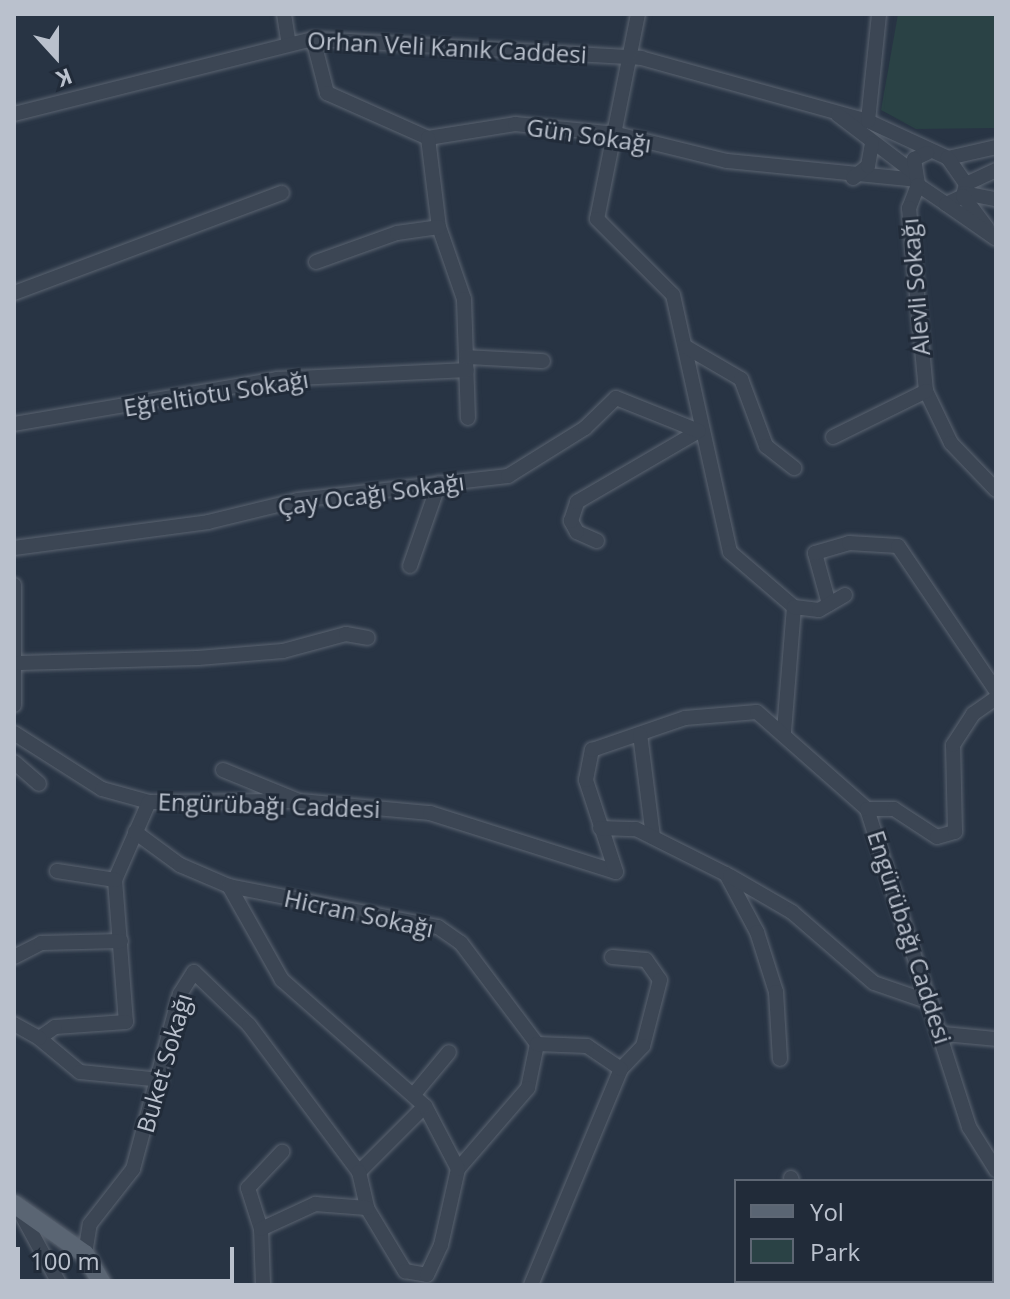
<!DOCTYPE html>
<html>
<head>
<meta charset="utf-8">
<style>
	body { margin:0 }
	#map { position:relative; width:1010px; height:1299px; overflow:hidden; background:#283444; font-family:"Open Sans",sans-serif }
	div>[style] { position:absolute }
	.green>* { inset:0; background:#2a4245 }
	.roads { filter:drop-shadow(0 0 2px #5b6471) drop-shadow(0 0 2px #5b6471) }
	.minor>* { height:14px; margin:-7px; padding:0 7px; transform-origin:7px; border-radius:7px; background:#3c4654 }
	.major>* { height:18px; margin:-9px; padding:0 9px; transform-origin:9px; border-radius:9px; background:#5a6573 }
	span { translate:-50% -50%; white-space:nowrap; text-align:center; line-height:1.15; -webkit-text-stroke:6px #212b39; paint-order:stroke }
	.street-label { font-size:24px; color:#bac1cd }
	.frame { position:absolute; inset:0; border:16px solid #bac1cd; pointer-events:none }
	.legend { position:absolute; left:734px; top:1179px; width:260px; height:104px; box-sizing:border-box; background:#212b39; border:2px solid #5e6774; margin:0; padding:10px 14px; list-style:none; font-size:24px; color:#bac1cd }
	.legend li { display:flex; align-items:center; gap:16px; height:40px }
	.legend b { width:40px; border:2px solid #5e6774 }
	.north { position:absolute; left:16px; top:16px; width:80px; height:80px; -webkit-text-stroke:6px #212b39; paint-order:stroke; rotate:159deg; font-size:22px; font-weight:700; line-height:32px; text-align:center; color:#bac1cd }
	.north::after { content:''; display:block; margin:auto; width:28px; height:36px; background:#bac1cd; clip-path:polygon(50% 0,100% 100%,50% 72%,0 100%) }
	.scale { position:absolute; left:16px; top:1247px; width:218px; height:36px; box-sizing:border-box; border:4px solid #bac1cd; border-top:0; padding-left:10px; font-size:24px; line-height:28px; white-space:nowrap; color:#bac1cd; -webkit-text-stroke:6px #212b39; paint-order:stroke }
</style>
</head>
<body>
<div id="map">
	<div class="green">
		<i style="clip-path:polygon(898px 14px,996px 14px,996px 128px,916px 129px,881px 110px)"></i>
	</div>
	<div class="roads">
		<div class="minor">
			<i style="left:284px;top:14px;width:26px;rotate:81deg"></i>
			<i style="left:638px;top:14px;width:209px;rotate:101.3deg"></i>
			<i style="left:597px;top:219px;width:107px;rotate:45deg"></i>
			<i style="left:673px;top:295px;width:263px;rotate:77.5deg"></i>
			<i style="left:730px;top:552px;width:84px;rotate:40.7deg"></i>
			<i style="left:794px;top:607px;width:125px;rotate:94.6deg"></i>
			<i style="left:313px;top:39px;width:56px;rotate:75.5deg"></i>
			<i style="left:327px;top:93px;width:111px;rotate:24deg"></i>
			<i style="left:428px;top:138px;width:88px;rotate:-9.1deg"></i>
			<i style="left:515px;top:124px;width:102px;rotate:5.6deg"></i>
			<i style="left:617px;top:134px;width:113px;rotate:13.8deg"></i>
			<i style="left:727px;top:161px;width:190px;rotate:5.7deg"></i>
			<i style="left:14px;top:114px;width:308px;rotate:-14.1deg"></i>
			<i style="left:313px;top:39px;width:329px;rotate:3.3deg"></i>
			<i style="left:641px;top:58px;width:236px;rotate:15.5deg"></i>
			<i style="left:868px;top:121px;width:88px;rotate:24.8deg"></i>
			<i style="left:948px;top:158px;width:49px;rotate:-12.9deg"></i>
			<i style="left:838px;top:115px;width:94px;rotate:37.2deg"></i>
			<i style="left:868px;top:121px;width:108px;rotate:-84.1deg"></i>
			<i style="left:428px;top:138px;width:90px;rotate:83deg"></i>
			<i style="left:439px;top:227px;width:76px;rotate:70.9deg"></i>
			<i style="left:464px;top:299px;width:119px;rotate:88.1deg"></i>
			<i style="left:927px;top:153px;width:14px;rotate:155deg"></i>
			<i style="left:914px;top:159px;width:26px;rotate:81deg"></i>
			<i style="left:918px;top:185px;width:34px;rotate:34deg"></i>
			<i style="left:946px;top:204px;width:19px;rotate:-25deg"></i>
			<i style="left:963px;top:196px;width:12px;rotate:-76deg"></i>
			<i style="left:966px;top:184px;width:32px;rotate:-125deg"></i>
			<i style="left:853px;top:178px;width:19px;rotate:-39deg"></i>
			<i style="left:868px;top:166px;width:23px;rotate:-80deg"></i>
			<i style="left:966px;top:184px;width:33px;rotate:-25deg"></i>
			<i style="left:918px;top:185px;width:25px;rotate:111deg"></i>
			<i style="left:909px;top:208px;width:184px;rotate:84.7deg"></i>
			<i style="left:926px;top:391px;width:58px;rotate:64.3deg"></i>
			<i style="left:951px;top:443px;width:65px;rotate:46.2deg"></i>
			<i style="left:964px;top:193px;width:33px;rotate:11deg"></i>
			<i style="left:963px;top:196px;width:40px;rotate:53deg"></i>
			<i style="left:946px;top:204px;width:60px;rotate:34.8deg"></i>
			<i style="left:316px;top:262px;width:86px;rotate:-19.7deg"></i>
			<i style="left:397px;top:233px;width:42px;rotate:-8.1deg"></i>
			<i style="left:14px;top:293px;width:286px;rotate:-20.5deg"></i>
			<i style="left:686px;top:347px;width:64px;rotate:30.2deg"></i>
			<i style="left:741px;top:379px;width:72px;rotate:69.5deg"></i>
			<i style="left:766px;top:446px;width:36px;rotate:38deg"></i>
			<i style="left:466px;top:357px;width:77px;rotate:3deg"></i>
			<i style="left:14px;top:424px;width:267px;rotate:-9.7deg"></i>
			<i style="left:277px;top:379px;width:190px;rotate:-2.7deg"></i>
			<i style="left:833px;top:437px;width:104px;rotate:-26.3deg"></i>
			<i style="left:597px;top:541px;width:22px;rotate:-156deg"></i>
			<i style="left:577px;top:532px;width:13px;rotate:-119deg"></i>
			<i style="left:571px;top:521px;width:20px;rotate:-72deg"></i>
			<i style="left:577px;top:502px;width:141px;rotate:-30.2deg"></i>
			<i style="left:14px;top:548px;width:196px;rotate:-7.6deg"></i>
			<i style="left:208px;top:522px;width:93px;rotate:-13.7deg"></i>
			<i style="left:298px;top:500px;width:211px;rotate:-6.5deg"></i>
			<i style="left:508px;top:476px;width:91px;rotate:-31.9deg"></i>
			<i style="left:585px;top:428px;width:43px;rotate:-44.1deg"></i>
			<i style="left:616px;top:398px;width:89px;rotate:21.7deg"></i>
			<i style="left:410px;top:566px;width:88px;rotate:-70.7deg"></i>
			<i style="left:14px;top:585px;width:120px;rotate:90deg"></i>
			<i style="left:829px;top:604px;width:53px;rotate:-105.4deg"></i>
			<i style="left:815px;top:553px;width:35px;rotate:-16deg"></i>
			<i style="left:849px;top:543px;width:49px;rotate:3.5deg"></i>
			<i style="left:898px;top:546px;width:175px;rotate:55.9deg"></i>
			<i style="left:794px;top:607px;width:25px;rotate:7deg"></i>
			<i style="left:819px;top:610px;width:30px;rotate:-30deg"></i>
			<i style="left:19px;top:663px;width:179px;rotate:-1.6deg"></i>
			<i style="left:198px;top:658px;width:85px;rotate:-4.7deg"></i>
			<i style="left:283px;top:651px;width:65px;rotate:-15.1deg"></i>
			<i style="left:346px;top:634px;width:22px;rotate:10deg"></i>
			<i style="left:14px;top:733px;width:104px;rotate:32.5deg"></i>
			<i style="left:102px;top:789px;width:49px;rotate:15.5deg"></i>
			<i style="left:149px;top:802px;width:151px;rotate:-0.4deg"></i>
			<i style="left:300px;top:801px;width:131px;rotate:5.3deg"></i>
			<i style="left:430px;top:813px;width:195px;rotate:17.6deg"></i>
			<i style="left:616px;top:872px;width:97px;rotate:-108.1deg"></i>
			<i style="left:586px;top:780px;width:31px;rotate:-79deg"></i>
			<i style="left:592px;top:750px;width:98px;rotate:-19deg"></i>
			<i style="left:685px;top:718px;width:72px;rotate:-4.8deg"></i>
			<i style="left:757px;top:712px;width:147px;rotate:41.4deg"></i>
			<i style="left:867px;top:809px;width:334px;rotate:72.2deg"></i>
			<i style="left:969px;top:1127px;width:51px;rotate:57.9deg"></i>
			<i style="left:640px;top:734px;width:104px;rotate:82.8deg"></i>
			<i style="left:14px;top:762px;width:33px;rotate:41deg"></i>
			<i style="left:223px;top:770px;width:82px;rotate:22.2deg"></i>
			<i style="left:149px;top:802px;width:85px;rotate:113.6deg"></i>
			<i style="left:115px;top:880px;width:142px;rotate:85.6deg"></i>
			<i style="left:126px;top:1022px;width:71px;rotate:176deg"></i>
			<i style="left:55px;top:1027px;width:19px;rotate:145deg"></i>
			<i style="left:39px;top:1038px;width:53px;rotate:39.7deg"></i>
			<i style="left:80px;top:1072px;width:81px;rotate:5.6deg"></i>
			<i style="left:867px;top:809px;width:27px"></i>
			<i style="left:894px;top:809px;width:51px;rotate:33.1deg"></i>
			<i style="left:937px;top:837px;width:19px;rotate:-16deg"></i>
			<i style="left:955px;top:832px;width:87px;rotate:-91.3deg"></i>
			<i style="left:953px;top:745px;width:37px;rotate:-57deg"></i>
			<i style="left:973px;top:714px;width:28px;rotate:-35deg"></i>
			<i style="left:600px;top:828px;width:36px;rotate:2deg"></i>
			<i style="left:636px;top:829px;width:101px;rotate:26.6deg"></i>
			<i style="left:726px;top:874px;width:66px;rotate:61.9deg"></i>
			<i style="left:757px;top:932px;width:63px;rotate:72.4deg"></i>
			<i style="left:776px;top:992px;width:67px;rotate:86.6deg"></i>
			<i style="left:135px;top:832px;width:56px;rotate:36.3deg"></i>
			<i style="left:180px;top:865px;width:53px;rotate:23.2deg"></i>
			<i style="left:229px;top:886px;width:213px;rotate:11.1deg"></i>
			<i style="left:438px;top:927px;width:28px;rotate:35deg"></i>
			<i style="left:461px;top:943px;width:126px;rotate:53deg"></i>
			<i style="left:537px;top:1044px;width:45px;rotate:101.6deg"></i>
			<i style="left:528px;top:1088px;width:107px;rotate:130.8deg"></i>
			<i style="left:57px;top:871px;width:59px;rotate:8.8deg"></i>
			<i style="left:730px;top:876px;width:72px;rotate:30.1deg"></i>
			<i style="left:792px;top:912px;width:108px;rotate:40.9deg"></i>
			<i style="left:874px;top:983px;width:61px;rotate:19deg"></i>
			<i style="left:14px;top:957px;width:30px;rotate:-27deg"></i>
			<i style="left:41px;top:943px;width:80px;rotate:-1.4deg"></i>
			<i style="left:612px;top:957px;width:34px;rotate:5deg"></i>
			<i style="left:646px;top:960px;width:24px;rotate:55deg"></i>
			<i style="left:660px;top:980px;width:68px;rotate:104.4deg"></i>
			<i style="left:643px;top:1046px;width:32px;rotate:134deg"></i>
			<i style="left:14px;top:1024px;width:29px;rotate:29deg"></i>
			<i style="left:943px;top:1034px;width:53px;rotate:5.4deg"></i>
			<i style="left:415px;top:1093px;width:53px;rotate:-50.3deg"></i>
			<i style="left:359px;top:1172px;width:93px;rotate:-45deg"></i>
			<i style="left:791px;top:1178px;width:3px;rotate:72deg"></i>
			<i style="left:19px;top:1210px;width:85px;rotate:61.3deg"></i>
			<i style="left:261px;top:1229px;width:43px;rotate:-107.6deg"></i>
			<i style="left:248px;top:1188px;width:50px;rotate:-46.6deg"></i>
			<i style="left:85px;top:1254px;width:30px;rotate:-81deg"></i>
			<i style="left:90px;top:1224px;width:70px;rotate:-52deg"></i>
			<i style="left:133px;top:1169px;width:181px;rotate:-75deg"></i>
			<i style="left:180px;top:994px;width:26px;rotate:-58deg"></i>
			<i style="left:194px;top:972px;width:76px;rotate:43.9deg"></i>
			<i style="left:249px;top:1025px;width:184px;rotate:53.2deg"></i>
			<i style="left:359px;top:1172px;width:37px;rotate:77deg"></i>
			<i style="left:367px;top:1208px;width:74px;rotate:58.9deg"></i>
			<i style="left:405px;top:1271px;width:22px;rotate:10deg"></i>
			<i style="left:427px;top:1275px;width:33px;rotate:-65deg"></i>
			<i style="left:441px;top:1245px;width:78px;rotate:-77.4deg"></i>
			<i style="left:458px;top:1169px;width:71px;rotate:-117.6deg"></i>
			<i style="left:425px;top:1106px;width:191px;rotate:-138.6deg"></i>
			<i style="left:282px;top:980px;width:108px;rotate:-119.4deg"></i>
			<i style="left:838px;top:1281px;width:8px;rotate:30deg"></i>
			<i style="left:263px;top:1285px;width:56px;rotate:-92deg"></i>
			<i style="left:261px;top:1229px;width:60px;rotate:-24.8deg"></i>
			<i style="left:315px;top:1204px;width:52px;rotate:4.4deg"></i>
			<i style="left:531px;top:1285px;width:234px;rotate:-67.4deg"></i>
			<i style="left:621px;top:1069px;width:41px;rotate:-145.9deg"></i>
			<i style="left:587px;top:1046px;width:50px;rotate:-177.7deg"></i>
			<i style="left:794px;top:1285px;width:6px;rotate:-45deg"></i>
		</div>
		<div class="major">
			<i style="left:14px;top:1204px;width:87px;rotate:35.2deg"></i>
			<i style="left:85px;top:1254px;width:36px;rotate:60deg"></i>
		</div>
	</div>
	<div class="street-label">
		<span style="left:447px;top:47px;rotate:3deg">Orhan Veli Kanık Caddesi</span>
		<span style="left:589px;top:135px;rotate:8deg">Gün Sokağı</span>
		<span style="left:915px;top:287px;rotate:-95deg">Alevli Sokağı</span>
		<span style="left:216px;top:393px;rotate:-9deg">Eğreltiotu Sokağı</span>
		<span style="left:371px;top:494px;rotate:-8deg">Çay Ocağı Sokağı</span>
		<span style="left:269px;top:805px;rotate:2deg">Engürübağı Caddesi</span>
		<span style="left:359px;top:913px;rotate:12deg">Hicran Sokağı</span>
		<span style="left:910px;top:937px;rotate:72deg">Engürübağı Caddesi</span>
		<span style="left:164px;top:1063px;rotate:-74deg">Buket Sokağı</span>
	</div>
	<div class="frame"></div>
	<ul class="legend">
	<li><b style="height:10px;background:#5a6573"></b>Yol</li>
	<li><b style="height:22px;background:#2a4245"></b>Park</li>
	</ul>
	<div class="north">K</div>
	<div class="scale">100 m</div>
</div>
</body>
</html>
